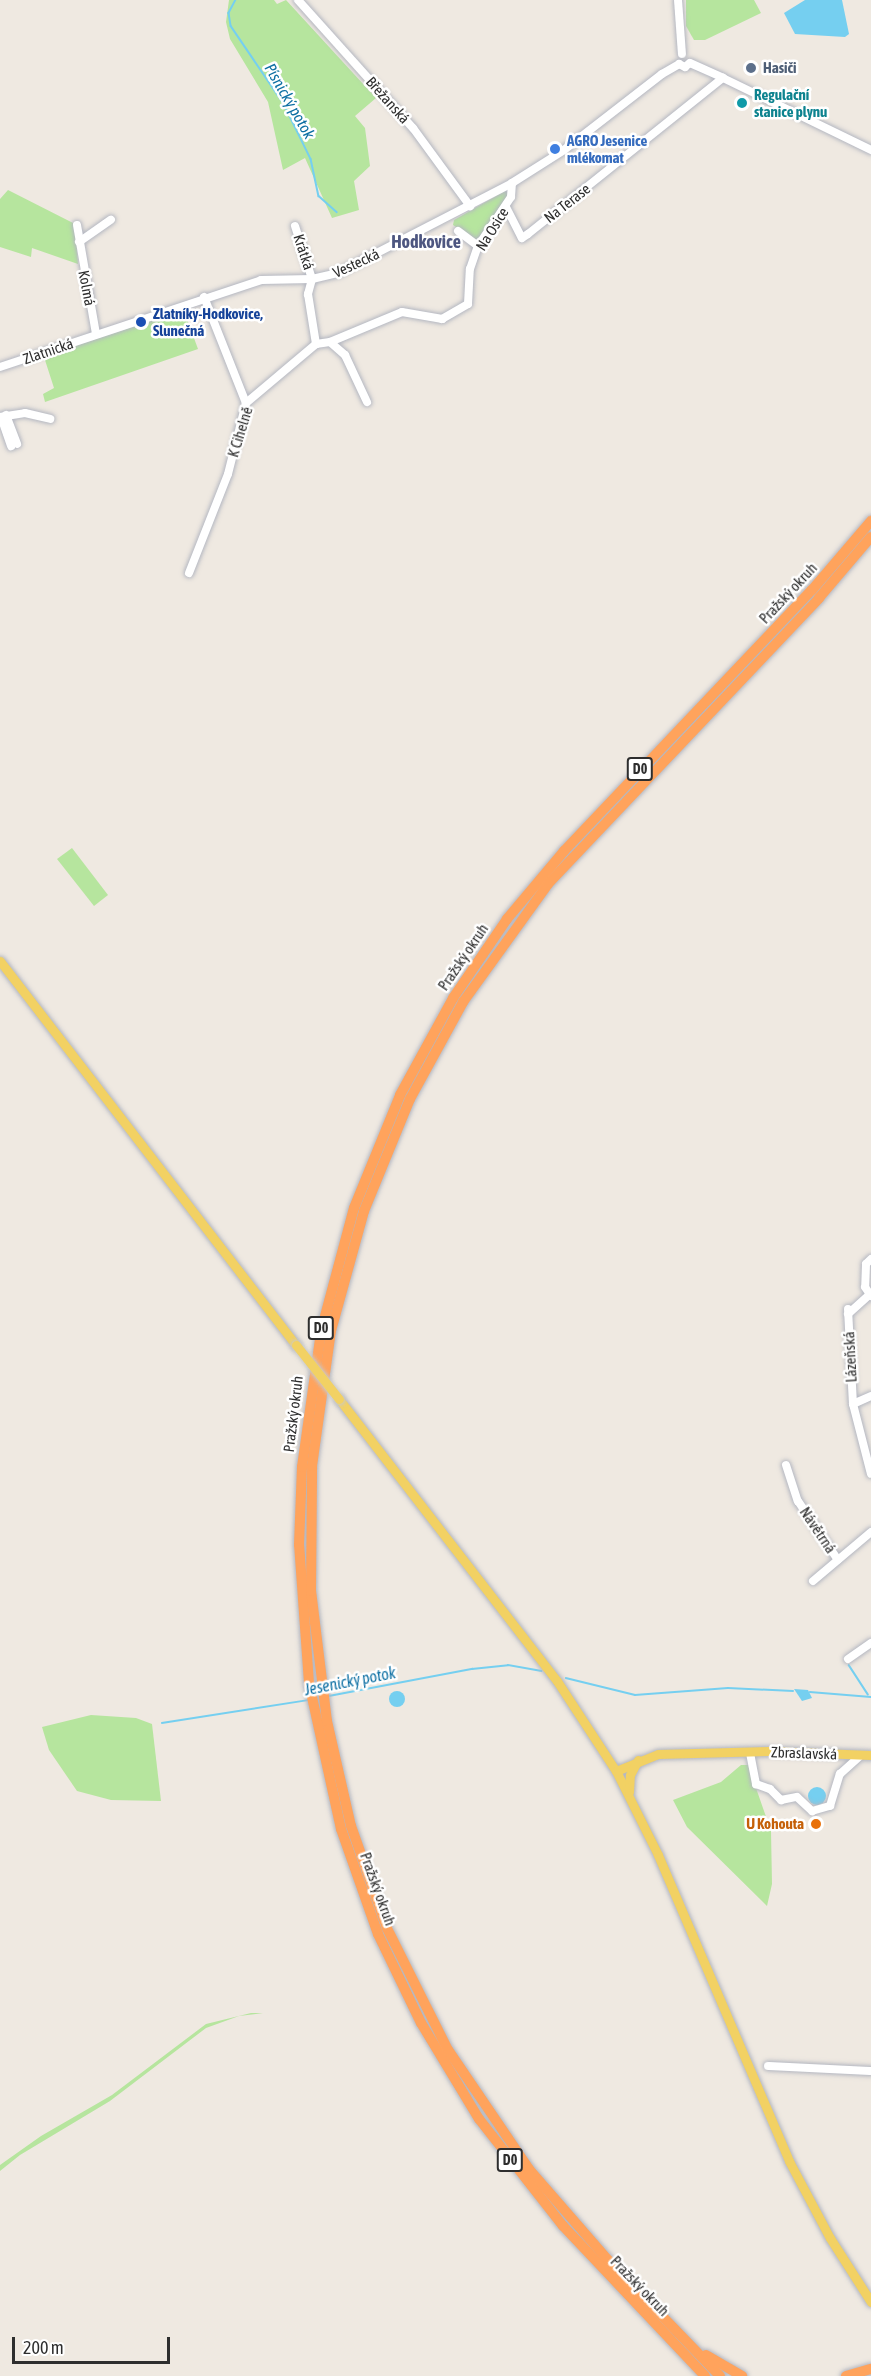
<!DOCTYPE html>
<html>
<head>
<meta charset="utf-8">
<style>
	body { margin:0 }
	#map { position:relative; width:871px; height:2376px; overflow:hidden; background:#efe9e1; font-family:"Asap Condensed",sans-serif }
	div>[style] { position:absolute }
	.green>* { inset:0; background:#b6e59e }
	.water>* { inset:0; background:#75cff0 }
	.round { border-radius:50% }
	.stream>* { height:1.5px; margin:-0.75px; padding:0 0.75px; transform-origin:0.75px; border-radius:0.75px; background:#75cff0 }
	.roads { filter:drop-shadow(0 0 2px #b4b7c1) drop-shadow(0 0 2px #b4b7c1) }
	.minor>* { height:8px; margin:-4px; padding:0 4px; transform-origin:4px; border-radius:4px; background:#fff }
	.major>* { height:9px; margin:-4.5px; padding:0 4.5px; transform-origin:4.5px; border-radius:4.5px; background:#f2d163 }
	.highway>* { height:10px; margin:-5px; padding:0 5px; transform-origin:5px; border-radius:5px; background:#ffa35c }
	.bridges { filter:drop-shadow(0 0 2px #c9c9c9) drop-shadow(0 0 2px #c9c9c9) }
	.major-bridge>* { height:9px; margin:-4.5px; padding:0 4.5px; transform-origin:4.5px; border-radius:4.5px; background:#f2d163 }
	.dots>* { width:16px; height:16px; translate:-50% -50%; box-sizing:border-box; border:3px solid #fff; border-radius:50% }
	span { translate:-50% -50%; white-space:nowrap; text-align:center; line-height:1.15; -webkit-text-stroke:5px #fff; paint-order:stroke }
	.shield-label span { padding:2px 4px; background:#fff; border:2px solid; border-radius:4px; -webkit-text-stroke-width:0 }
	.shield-label { font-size:14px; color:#2e2e2e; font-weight:700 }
	.service-label { font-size:15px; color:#4e5e75; font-weight:700 }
	.left { translate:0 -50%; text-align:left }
	.culture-label { font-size:15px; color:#0d838f; font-weight:700 }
	.street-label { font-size:15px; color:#2e2e2e }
	.shop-label { font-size:15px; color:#366cbe; font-weight:700 }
	.transit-label { font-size:15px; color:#164399; font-weight:700 }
	.food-label { font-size:15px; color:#c56008; font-weight:700 }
	.right { translate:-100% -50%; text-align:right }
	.water-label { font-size:16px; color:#0d6fa3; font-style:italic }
	.quarter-label { font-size:18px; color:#4d5680; font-weight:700 }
	.scale { position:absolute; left:12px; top:2337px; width:158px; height:27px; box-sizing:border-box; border:3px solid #2e2e2e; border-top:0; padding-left:8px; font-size:18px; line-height:21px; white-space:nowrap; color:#2e2e2e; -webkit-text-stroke:4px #fff; paint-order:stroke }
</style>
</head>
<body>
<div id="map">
	<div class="green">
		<i style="clip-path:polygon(229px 0,274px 0,277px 4px,286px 0,376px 98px,355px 116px,365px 128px,370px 166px,354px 181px,359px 210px,332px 218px,305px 158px,283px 170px,268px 102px,230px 39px,226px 22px)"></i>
		<i style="clip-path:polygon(686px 0,754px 0,761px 13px,705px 40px,694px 40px,686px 26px)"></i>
		<i style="clip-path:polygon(8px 190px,75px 224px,78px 264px,32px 248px,31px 257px,0 247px,0 199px)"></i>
		<i style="clip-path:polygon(505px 191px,509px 193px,478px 241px,453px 225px,454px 220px)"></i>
		<i style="clip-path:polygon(183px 308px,198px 349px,45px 402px,43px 394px,54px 388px,44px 357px)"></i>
		<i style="clip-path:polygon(72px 848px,108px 895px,94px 906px,57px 859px)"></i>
		<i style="clip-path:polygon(91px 1715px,136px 1718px,152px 1724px,161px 1801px,111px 1800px,77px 1791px,49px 1750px,42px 1727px)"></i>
		<i style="clip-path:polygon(741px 1765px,748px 1765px,771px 1831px,772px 1884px,767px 1906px,687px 1827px,673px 1800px,721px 1782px)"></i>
		<i style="clip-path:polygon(251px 2013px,263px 2013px,239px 2016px,206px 2028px,110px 2101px,20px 2155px,0 2171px,0 2165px,41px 2136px,112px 2095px,206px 2024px)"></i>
	</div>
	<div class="water">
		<i style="clip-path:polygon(805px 0,842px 0,849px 34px,845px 37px,795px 34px,784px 13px)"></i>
		<i style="clip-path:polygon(794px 1689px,808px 1690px,812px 1698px,802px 1701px)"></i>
		<i class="round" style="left:389px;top:1691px;width:16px;height:16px"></i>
		<i class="round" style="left:808px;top:1787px;width:18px;height:18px"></i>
	</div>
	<div class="stream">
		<i style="left:236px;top:0;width:15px;rotate:118deg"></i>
		<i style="left:229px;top:13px;width:13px;rotate:81deg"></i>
		<i style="left:231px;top:26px;width:94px;rotate:55.8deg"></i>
		<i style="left:284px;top:104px;width:61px;rotate:63.9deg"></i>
		<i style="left:311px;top:159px;width:38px;rotate:78deg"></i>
		<i style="left:319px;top:196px;width:24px;rotate:42deg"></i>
		<i style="left:849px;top:1665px;width:35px;rotate:57deg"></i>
		<i style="left:566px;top:1678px;width:71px;rotate:13.8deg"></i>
		<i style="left:635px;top:1695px;width:93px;rotate:-4.3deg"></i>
		<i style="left:728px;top:1688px;width:65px;rotate:2.6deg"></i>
		<i style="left:810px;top:1692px;width:61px;rotate:4.7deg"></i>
		<i style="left:329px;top:1696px;width:146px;rotate:-10.7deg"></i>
		<i style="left:472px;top:1669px;width:36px;rotate:-6deg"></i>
		<i style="left:508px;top:1665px;width:34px;rotate:10deg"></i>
		<i style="left:162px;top:1723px;width:149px;rotate:-8.9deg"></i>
	</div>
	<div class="roads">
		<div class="minor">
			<i style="left:298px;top:0;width:172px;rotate:48.1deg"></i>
			<i style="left:413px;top:128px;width:97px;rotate:53.8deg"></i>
			<i style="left:678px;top:0;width:54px;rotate:85.8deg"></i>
			<i style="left:506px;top:207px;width:35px;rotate:63deg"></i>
			<i style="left:522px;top:238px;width:7px;rotate:-34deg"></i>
			<i style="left:528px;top:234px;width:250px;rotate:-38.7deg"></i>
			<i style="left:77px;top:225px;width:111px;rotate:80.1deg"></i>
			<i style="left:295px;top:226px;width:56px;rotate:72.2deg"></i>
			<i style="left:312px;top:279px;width:16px;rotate:105deg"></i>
			<i style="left:308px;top:294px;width:51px;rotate:80.9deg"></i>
			<i style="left:458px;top:231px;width:25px;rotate:37deg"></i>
			<i style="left:79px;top:242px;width:39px;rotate:-35deg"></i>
			<i style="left:204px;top:297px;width:114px;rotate:68.4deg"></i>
			<i style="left:330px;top:342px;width:78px;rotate:-22.6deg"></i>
			<i style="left:402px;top:312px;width:41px;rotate:9.9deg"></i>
			<i style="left:442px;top:319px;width:30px;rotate:-30deg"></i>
			<i style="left:468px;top:304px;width:35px;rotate:-87deg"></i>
			<i style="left:470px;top:269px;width:24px;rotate:-71deg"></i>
			<i style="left:478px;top:246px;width:59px;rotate:-56deg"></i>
			<i style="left:511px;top:197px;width:14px;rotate:-86deg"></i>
			<i style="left:316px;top:344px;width:14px;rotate:-8deg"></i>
			<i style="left:330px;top:342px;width:20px;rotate:41deg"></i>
			<i style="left:345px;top:355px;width:52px;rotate:64.9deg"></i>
			<i style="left:0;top:367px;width:275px;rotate:-18.4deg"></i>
			<i style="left:261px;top:280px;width:51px;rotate:-1.1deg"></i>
			<i style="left:312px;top:279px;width:27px;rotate:-13deg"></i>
			<i style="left:338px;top:273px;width:196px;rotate:-27.3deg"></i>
			<i style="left:512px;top:183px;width:62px;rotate:-32.4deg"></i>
			<i style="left:564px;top:150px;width:124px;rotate:-37.8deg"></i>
			<i style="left:662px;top:74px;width:20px;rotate:-30deg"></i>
			<i style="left:679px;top:64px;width:7px;rotate:27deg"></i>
			<i style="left:685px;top:67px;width:6px;rotate:-39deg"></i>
			<i style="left:690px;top:63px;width:36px;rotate:24deg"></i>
			<i style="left:723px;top:78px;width:165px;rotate:25.9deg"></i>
			<i style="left:6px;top:415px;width:31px;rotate:69deg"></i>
			<i style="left:0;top:417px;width:25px;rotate:-9deg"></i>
			<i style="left:25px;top:413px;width:26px;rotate:13deg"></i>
			<i style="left:1px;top:417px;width:31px;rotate:71deg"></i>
			<i style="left:189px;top:573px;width:106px;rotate:-68.5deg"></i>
			<i style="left:228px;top:474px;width:73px;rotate:-75.8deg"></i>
			<i style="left:246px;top:403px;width:92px;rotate:-40.1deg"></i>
			<i style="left:871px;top:1259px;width:7px;rotate:135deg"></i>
			<i style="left:866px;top:1264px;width:23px;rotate:92deg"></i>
			<i style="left:865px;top:1287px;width:11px;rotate:56deg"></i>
			<i style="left:848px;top:1309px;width:95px;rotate:87deg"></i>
			<i style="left:853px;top:1404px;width:72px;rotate:75.6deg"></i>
			<i style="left:848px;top:1314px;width:28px;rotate:-42deg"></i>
			<i style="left:853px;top:1404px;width:20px;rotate:-24deg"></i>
			<i style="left:786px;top:1465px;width:38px;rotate:72deg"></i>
			<i style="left:798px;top:1501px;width:71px;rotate:55.9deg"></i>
			<i style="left:813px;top:1581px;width:76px;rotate:-40.2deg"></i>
			<i style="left:848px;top:1659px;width:28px;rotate:-35deg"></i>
			<i style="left:750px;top:1753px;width:32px;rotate:79deg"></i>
			<i style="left:756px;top:1784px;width:15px;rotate:20deg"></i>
			<i style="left:770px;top:1789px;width:16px;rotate:45deg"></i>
			<i style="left:781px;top:1800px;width:16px;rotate:-11deg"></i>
			<i style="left:797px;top:1797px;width:21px;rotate:43deg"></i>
			<i style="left:812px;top:1811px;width:19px;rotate:-16deg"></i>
			<i style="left:830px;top:1806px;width:34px;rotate:-73deg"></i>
			<i style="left:840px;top:1774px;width:28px;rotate:-42deg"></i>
			<i style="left:768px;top:2066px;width:103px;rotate:2.8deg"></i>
		</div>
		<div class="major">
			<i style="left:0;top:961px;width:485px;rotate:52.4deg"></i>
			<i style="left:339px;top:1399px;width:356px;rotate:52.3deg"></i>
			<i style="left:557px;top:1681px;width:108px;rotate:56.8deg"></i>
			<i style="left:616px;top:1771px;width:94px;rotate:63.4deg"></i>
			<i style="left:658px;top:1855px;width:333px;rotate:66.8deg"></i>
			<i style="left:789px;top:2161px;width:87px;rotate:62deg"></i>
			<i style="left:830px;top:2238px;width:76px;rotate:57.4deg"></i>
			<i style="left:616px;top:1771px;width:45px;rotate:-22deg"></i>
			<i style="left:658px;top:1754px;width:110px;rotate:-1.6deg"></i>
			<i style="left:768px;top:1751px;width:103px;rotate:2.2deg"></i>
			<i style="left:629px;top:1792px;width:17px;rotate:-87deg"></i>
			<i style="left:630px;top:1775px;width:17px;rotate:-62deg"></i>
		</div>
		<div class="highway">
			<i style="left:706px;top:2355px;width:42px;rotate:30.3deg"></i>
			<i style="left:705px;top:2376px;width:207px;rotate:-133.4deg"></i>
			<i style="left:563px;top:2226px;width:136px;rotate:-128.1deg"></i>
			<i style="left:479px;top:2119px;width:112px;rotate:-121.1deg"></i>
			<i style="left:421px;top:2023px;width:99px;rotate:-115.8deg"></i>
			<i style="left:378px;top:1934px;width:111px;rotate:-109.4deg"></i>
			<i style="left:341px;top:1829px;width:149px;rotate:-102.4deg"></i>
			<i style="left:309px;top:1683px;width:138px;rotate:-94.1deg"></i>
			<i style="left:299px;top:1545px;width:78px;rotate:-87.8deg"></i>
			<i style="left:302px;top:1467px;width:137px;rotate:-82deg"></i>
			<i style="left:321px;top:1331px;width:127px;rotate:-75deg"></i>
			<i style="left:354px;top:1208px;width:122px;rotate:-67.8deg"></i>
			<i style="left:400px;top:1095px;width:111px;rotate:-61.3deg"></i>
			<i style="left:453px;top:998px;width:96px;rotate:-55.6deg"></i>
			<i style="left:507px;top:919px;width:89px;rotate:-50deg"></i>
			<i style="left:564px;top:851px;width:360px;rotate:-46.5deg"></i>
			<i style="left:812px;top:590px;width:91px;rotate:-49.5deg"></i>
			<i style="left:720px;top:2376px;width:161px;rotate:-134deg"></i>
			<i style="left:608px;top:2260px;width:121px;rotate:-131deg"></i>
			<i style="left:529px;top:2169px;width:144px;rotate:-124.2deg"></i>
			<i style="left:448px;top:2050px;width:136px;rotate:-116.6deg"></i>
			<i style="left:387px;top:1928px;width:108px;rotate:-109.4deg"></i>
			<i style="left:351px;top:1826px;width:108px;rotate:-102.9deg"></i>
			<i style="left:327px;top:1721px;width:131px;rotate:-97deg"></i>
			<i style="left:311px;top:1591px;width:125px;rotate:-89.5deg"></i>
			<i style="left:312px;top:1466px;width:136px;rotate:-82deg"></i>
			<i style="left:331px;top:1331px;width:124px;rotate:-74.6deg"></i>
			<i style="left:364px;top:1211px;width:121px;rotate:-67.7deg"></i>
			<i style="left:410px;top:1099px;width:111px;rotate:-61.3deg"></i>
			<i style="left:463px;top:1002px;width:145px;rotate:-54.2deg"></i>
			<i style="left:548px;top:884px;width:394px;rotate:-46.5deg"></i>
			<i style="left:819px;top:598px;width:80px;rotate:-49.6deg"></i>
			<i style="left:846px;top:2376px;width:26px;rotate:-16deg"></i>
		</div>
	</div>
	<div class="bridges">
		<div class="major-bridge">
			<i style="left:296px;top:1345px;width:69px;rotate:51.5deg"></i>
		</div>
	</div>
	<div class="dots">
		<i style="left:751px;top:68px;background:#5c6f8a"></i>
		<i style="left:742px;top:103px;background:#0f9aa8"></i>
		<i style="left:555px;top:149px;background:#3f7fe0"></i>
		<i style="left:141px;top:322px;background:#1a4fb4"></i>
		<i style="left:816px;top:1824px;background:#e8710a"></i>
	</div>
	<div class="shield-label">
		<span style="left:640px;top:769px">D0</span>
		<span style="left:321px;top:1328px">D0</span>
		<span style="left:510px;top:2160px">D0</span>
	</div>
	<div class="service-label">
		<span class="left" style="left:763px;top:68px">Hasiči</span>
	</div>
	<div class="culture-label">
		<span class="left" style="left:754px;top:103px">Regulační<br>stanice plynu</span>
	</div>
	<div class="street-label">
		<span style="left:388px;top:100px;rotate:48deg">Břežanská</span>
		<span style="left:567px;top:203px;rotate:-38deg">Na Terase</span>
		<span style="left:492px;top:229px;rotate:-58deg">Na Osice</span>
		<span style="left:304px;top:252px;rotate:72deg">Krátká</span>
		<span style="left:356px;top:263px;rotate:-25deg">Vestecká</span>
		<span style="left:87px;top:288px;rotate:79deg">Kolmá</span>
		<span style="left:48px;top:351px;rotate:-19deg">Zlatnická</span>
		<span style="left:240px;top:432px;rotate:-73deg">K Cihelně</span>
		<span style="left:788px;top:593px;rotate:-47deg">Pražský okruh</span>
		<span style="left:463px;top:957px;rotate:-56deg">Pražský okruh</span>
		<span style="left:850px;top:1357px;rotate:-93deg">Lázeňská</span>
		<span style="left:293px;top:1414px;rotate:-83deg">Pražský okruh</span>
		<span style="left:818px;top:1530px;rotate:56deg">Návětrná</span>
		<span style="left:804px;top:1753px;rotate:2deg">Zbraslavská</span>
		<span style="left:378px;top:1889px;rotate:70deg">Pražský okruh</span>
		<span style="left:640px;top:2286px;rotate:46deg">Pražský okruh</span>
	</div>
	<div class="shop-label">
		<span class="left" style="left:567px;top:149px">AGRO Jesenice<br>mlékomat</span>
	</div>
	<div class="transit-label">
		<span class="left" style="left:153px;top:322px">Zlatníky-Hodkovice,<br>Slunečná</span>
	</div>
	<div class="food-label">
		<span class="right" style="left:804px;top:1824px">U Kohouta</span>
	</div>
	<div class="water-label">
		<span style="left:290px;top:101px;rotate:60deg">Písnický potok</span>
		<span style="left:350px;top:1681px;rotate:-11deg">Jesenický potok</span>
	</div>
	<div class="quarter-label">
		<span style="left:426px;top:242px">Hodkovice</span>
	</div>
	<div class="scale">200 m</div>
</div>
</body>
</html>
